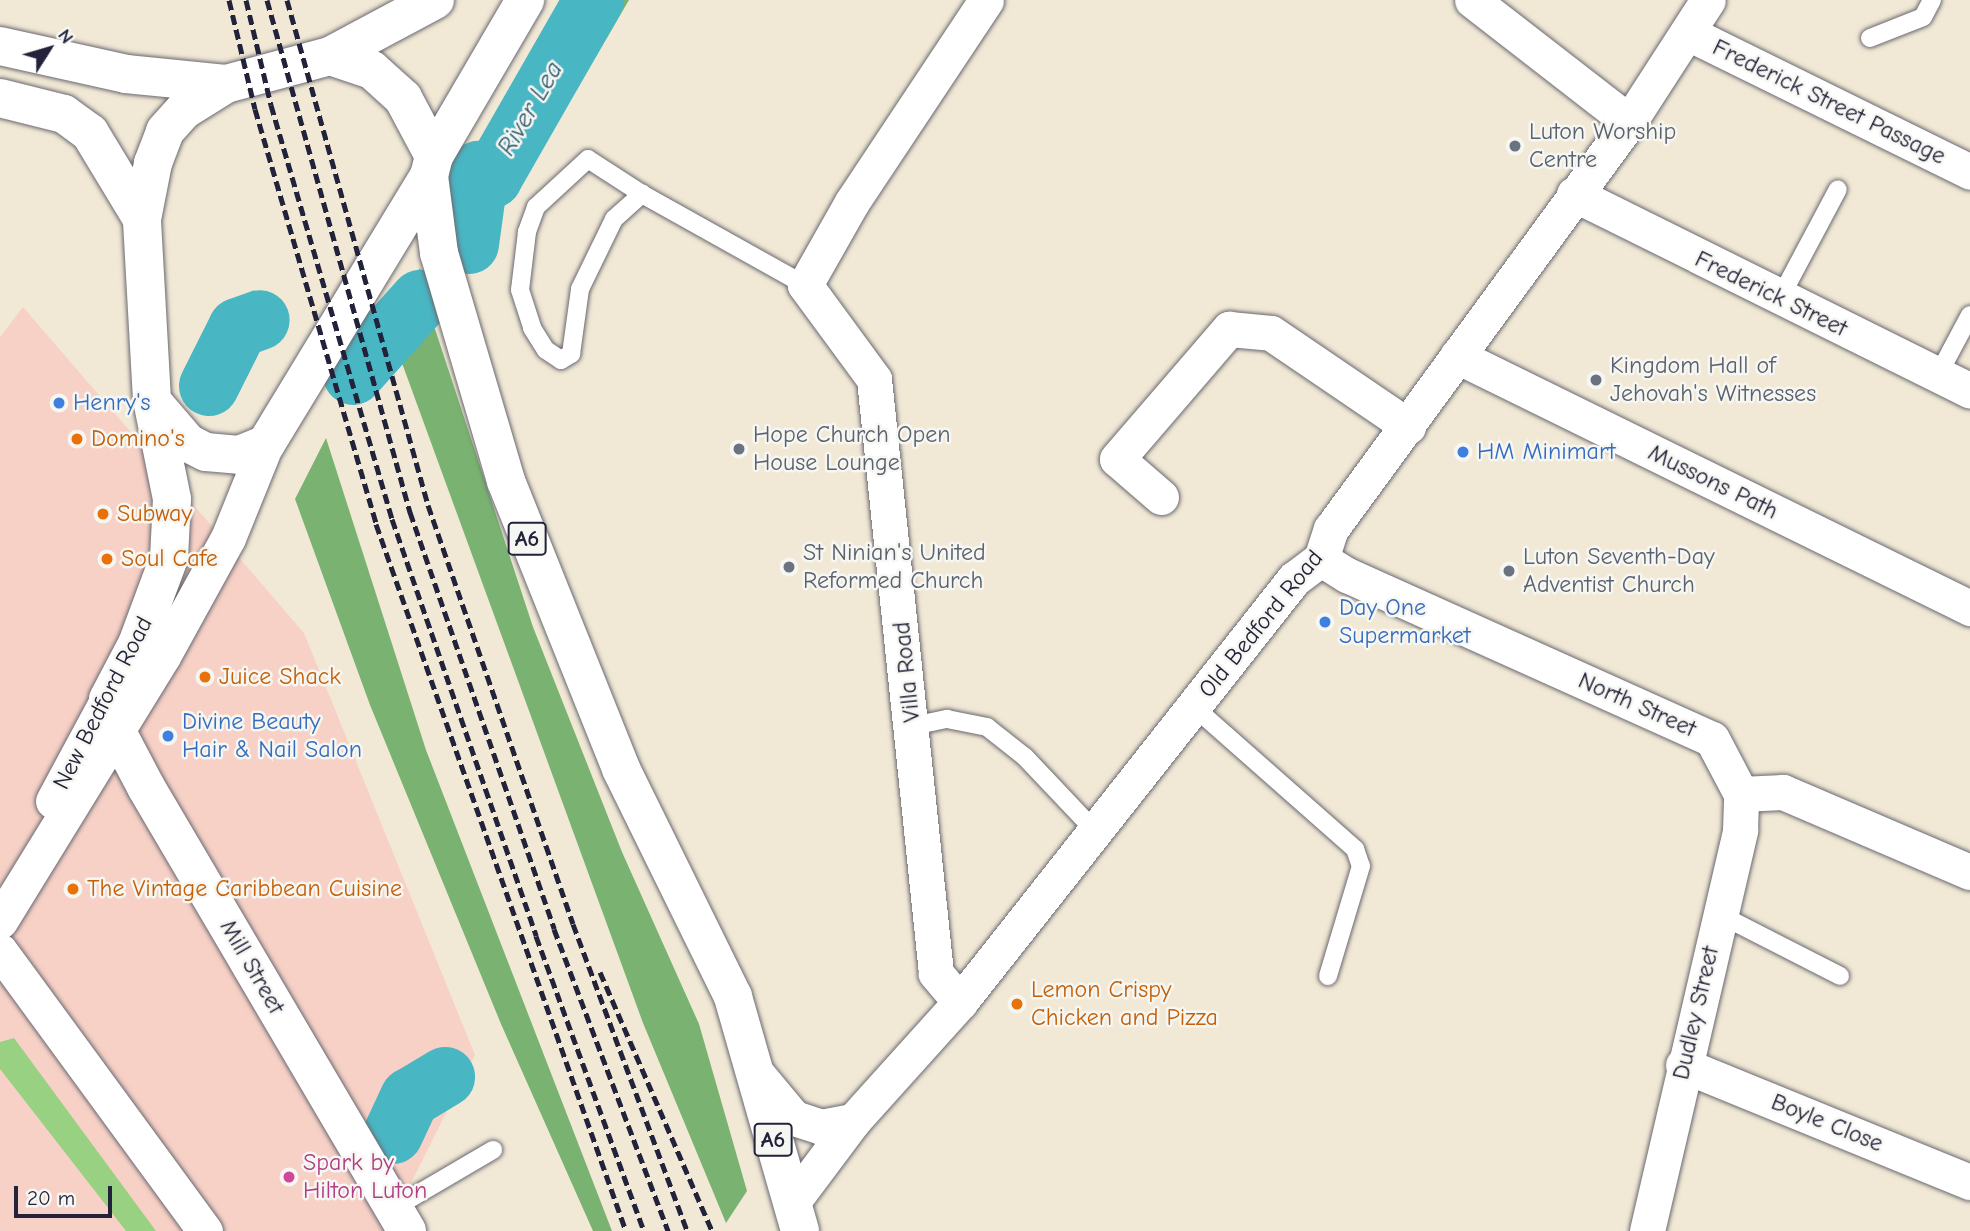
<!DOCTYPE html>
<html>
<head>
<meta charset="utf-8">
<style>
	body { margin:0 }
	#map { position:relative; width:1970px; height:1231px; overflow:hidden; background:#f1e9d5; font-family:"Comic Neue",sans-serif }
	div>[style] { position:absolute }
	.built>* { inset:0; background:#f7d1c6 }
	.green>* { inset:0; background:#99d183 }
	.forest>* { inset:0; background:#7ab371 }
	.river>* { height:60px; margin:-30px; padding:0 30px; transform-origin:30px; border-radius:30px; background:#49b6c3 }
	.roads { filter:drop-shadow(0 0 2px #6a6871) drop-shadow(0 0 2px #6a6871) }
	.service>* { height:18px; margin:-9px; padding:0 9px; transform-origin:9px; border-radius:9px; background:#fff }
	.minor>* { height:35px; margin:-17.5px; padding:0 17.5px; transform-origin:17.5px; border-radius:17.5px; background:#fff }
	.trunk>* { height:38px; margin:-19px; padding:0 19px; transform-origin:19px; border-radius:19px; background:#fff }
	.rail>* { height:5px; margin-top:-2.5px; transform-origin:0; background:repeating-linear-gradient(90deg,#22223b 0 10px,transparent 0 15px) }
	.dots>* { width:19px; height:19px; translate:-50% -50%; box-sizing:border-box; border:4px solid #f6f6f2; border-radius:50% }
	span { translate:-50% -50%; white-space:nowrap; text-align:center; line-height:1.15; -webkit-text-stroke:5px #f6f6f2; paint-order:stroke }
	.shield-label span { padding:2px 5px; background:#f6f6f2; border:2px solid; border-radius:5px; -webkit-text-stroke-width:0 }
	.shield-label { font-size:23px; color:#22223b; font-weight:700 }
	.street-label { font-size:24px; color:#22223b }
	.worship-label { font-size:24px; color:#5b616d }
	.left { translate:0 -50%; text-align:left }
	.shop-label { font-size:24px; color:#366cbe }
	.food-label { font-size:24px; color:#c56008 }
	.hotel-label { font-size:24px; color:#b23c85 }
	.water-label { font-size:26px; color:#325d71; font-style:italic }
	.north { position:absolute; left:14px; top:14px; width:70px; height:70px; -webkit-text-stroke:5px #f6f6f2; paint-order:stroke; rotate:53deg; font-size:19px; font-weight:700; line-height:28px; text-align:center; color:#22223b }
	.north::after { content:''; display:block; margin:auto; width:24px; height:32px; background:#22223b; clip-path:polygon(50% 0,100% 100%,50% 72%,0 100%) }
	.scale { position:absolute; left:14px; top:1186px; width:98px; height:32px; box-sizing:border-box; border:4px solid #22223b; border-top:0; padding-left:9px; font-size:21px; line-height:24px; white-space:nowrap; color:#22223b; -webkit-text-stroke:5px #f6f6f2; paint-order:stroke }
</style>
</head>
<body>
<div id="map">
	<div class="built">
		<i style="clip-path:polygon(23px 307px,304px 633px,475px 1055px,387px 1231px,0 1231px,0 337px)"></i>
	</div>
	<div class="green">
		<i style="clip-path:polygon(14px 1038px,156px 1231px,126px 1231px,0 1069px,0 1042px)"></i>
	</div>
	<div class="forest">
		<i style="clip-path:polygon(606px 0,629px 0,577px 89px,558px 82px)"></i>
		<i style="clip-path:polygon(420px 268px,434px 326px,533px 627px,622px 852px,699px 1024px,747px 1191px,726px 1223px,643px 1023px,387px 322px)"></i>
		<i style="clip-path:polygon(326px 438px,426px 750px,612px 1231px,593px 1231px,501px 1024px,370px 705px,295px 499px)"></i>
	</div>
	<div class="river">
		<i style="left:469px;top:244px;width:74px;rotate:-82.2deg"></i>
		<i style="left:479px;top:171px;width:15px;rotate:28deg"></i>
		<i style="left:492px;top:178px;width:205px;rotate:-60.2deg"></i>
		<i style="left:353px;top:375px;width:101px;rotate:-48.2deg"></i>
		<i style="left:209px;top:386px;width:65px;rotate:-63.4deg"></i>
		<i style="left:238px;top:328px;width:23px;rotate:-20deg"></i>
		<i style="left:393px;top:1134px;width:40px;rotate:-65deg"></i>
		<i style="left:410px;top:1098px;width:41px;rotate:-31deg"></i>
	</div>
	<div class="roads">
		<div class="service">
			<i style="left:1870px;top:38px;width:57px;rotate:-21.6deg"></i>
			<i style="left:1923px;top:17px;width:19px;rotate:-62deg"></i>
			<i style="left:642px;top:194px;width:64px;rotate:-147.1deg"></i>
			<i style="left:588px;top:159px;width:71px;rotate:137.3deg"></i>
			<i style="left:536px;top:207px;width:27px;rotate:110deg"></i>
			<i style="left:527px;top:232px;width:58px;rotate:96.9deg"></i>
			<i style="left:520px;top:290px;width:40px;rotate:72deg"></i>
			<i style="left:532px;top:328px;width:26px;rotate:58deg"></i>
			<i style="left:546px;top:350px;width:18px;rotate:34deg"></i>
			<i style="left:561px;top:360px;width:12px;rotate:-31deg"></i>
			<i style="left:571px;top:354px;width:66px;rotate:-82.1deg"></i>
			<i style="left:580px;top:289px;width:78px;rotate:-64.1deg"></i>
			<i style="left:614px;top:219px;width:38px;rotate:-42deg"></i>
			<i style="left:642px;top:194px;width:187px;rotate:29.2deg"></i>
			<i style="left:1780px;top:298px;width:123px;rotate:-62deg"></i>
			<i style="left:1938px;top:375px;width:68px;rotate:-61.9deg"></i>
			<i style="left:1194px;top:707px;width:215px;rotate:41.4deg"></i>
			<i style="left:1355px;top:849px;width:18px;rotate:71deg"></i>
			<i style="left:1361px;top:866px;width:115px;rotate:106.7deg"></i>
			<i style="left:913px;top:726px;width:35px;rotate:-12deg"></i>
			<i style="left:947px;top:719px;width:41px;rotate:11.3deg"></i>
			<i style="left:987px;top:727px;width:48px;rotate:38.3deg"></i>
			<i style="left:1025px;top:757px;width:99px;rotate:46.6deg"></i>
			<i style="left:1719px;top:914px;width:136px;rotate:27.1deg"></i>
			<i style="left:394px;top:1208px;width:115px;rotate:-30.4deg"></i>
		</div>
		<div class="minor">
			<i style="left:1472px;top:0;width:199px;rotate:37.8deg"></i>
			<i style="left:1688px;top:33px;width:314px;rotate:26.2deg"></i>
			<i style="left:1574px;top:194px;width:442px;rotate:26.4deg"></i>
			<i style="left:1457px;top:356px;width:572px;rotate:26.16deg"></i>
			<i style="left:1161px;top:497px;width:58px;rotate:-139.2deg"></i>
			<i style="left:1117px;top:459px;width:172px;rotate:-49.3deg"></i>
			<i style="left:1229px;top:329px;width:42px;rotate:5.4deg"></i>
			<i style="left:1271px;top:333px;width:166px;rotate:34.2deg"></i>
			<i style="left:1321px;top:559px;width:31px;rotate:32deg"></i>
			<i style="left:1347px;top:575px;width:400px;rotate:24.2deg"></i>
			<i style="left:1712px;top:739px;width:62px;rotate:62.2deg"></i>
			<i style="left:1741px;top:794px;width:42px;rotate:-2.7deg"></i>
			<i style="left:1783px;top:792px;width:203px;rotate:23.2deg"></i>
			<i style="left:53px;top:801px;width:116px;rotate:-61.7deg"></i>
			<i style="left:0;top:921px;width:311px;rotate:-58.4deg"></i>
			<i style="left:163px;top:656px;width:135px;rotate:-61.2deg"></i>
			<i style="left:228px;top:538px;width:101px;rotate:-68deg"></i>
			<i style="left:0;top:951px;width:347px;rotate:53.8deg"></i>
			<i style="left:960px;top:1002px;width:38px;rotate:-130deg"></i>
			<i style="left:936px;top:973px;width:597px;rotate:-95.96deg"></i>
			<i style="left:874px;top:379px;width:117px;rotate:-126.3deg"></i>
			<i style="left:805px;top:285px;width:95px;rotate:-60.5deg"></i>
			<i style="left:852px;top:202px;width:242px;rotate:-56.4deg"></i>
			<i style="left:1683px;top:1065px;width:310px;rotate:22.2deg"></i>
			<i style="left:758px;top:1075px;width:56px;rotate:50.1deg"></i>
			<i style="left:794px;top:1118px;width:28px;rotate:18deg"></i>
			<i style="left:821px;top:1127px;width:33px;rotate:-11deg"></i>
			<i style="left:791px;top:1204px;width:104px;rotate:-53.2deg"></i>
			<i style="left:853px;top:1121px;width:160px;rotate:-48deg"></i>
			<i style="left:960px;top:1002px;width:539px;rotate:-51.71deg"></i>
			<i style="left:1294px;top:579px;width:34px;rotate:-37deg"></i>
			<i style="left:1321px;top:559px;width:32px;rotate:-72deg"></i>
			<i style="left:1331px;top:529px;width:504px;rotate:-53.79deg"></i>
			<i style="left:1629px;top:122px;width:145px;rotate:-57.1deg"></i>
			<i style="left:1647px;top:1231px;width:412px;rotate:-76.9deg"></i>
			<i style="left:1740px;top:830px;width:36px;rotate:-88deg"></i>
		</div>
		<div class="trunk">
			<i style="left:0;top:46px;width:129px;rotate:12.5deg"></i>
			<i style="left:126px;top:74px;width:100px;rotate:5.7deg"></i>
			<i style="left:330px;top:56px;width:44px;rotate:18.4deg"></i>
			<i style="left:372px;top:70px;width:42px;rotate:42.1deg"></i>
			<i style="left:403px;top:98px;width:66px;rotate:61.9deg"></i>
			<i style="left:0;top:98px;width:66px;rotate:14deg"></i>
			<i style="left:64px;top:114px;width:32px;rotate:36deg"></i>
			<i style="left:90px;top:133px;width:100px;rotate:58.8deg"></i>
			<i style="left:429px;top:176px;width:78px;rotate:82.6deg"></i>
			<i style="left:439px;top:253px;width:238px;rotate:73.6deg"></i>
			<i style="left:506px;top:481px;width:310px;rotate:68.2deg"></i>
			<i style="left:621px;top:769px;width:254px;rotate:63.8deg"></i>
			<i style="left:733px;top:997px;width:243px;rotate:74deg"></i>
			<i style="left:157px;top:407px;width:48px;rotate:49.3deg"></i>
			<i style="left:188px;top:443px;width:20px;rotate:27deg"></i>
			<i style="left:206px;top:452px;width:33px;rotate:5deg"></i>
			<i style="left:239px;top:455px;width:29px;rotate:-22deg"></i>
			<i style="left:266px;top:444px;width:314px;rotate:-58.7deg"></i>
			<i style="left:429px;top:176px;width:21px;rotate:-76deg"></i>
			<i style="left:434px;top:156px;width:181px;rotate:-59.7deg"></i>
			<i style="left:407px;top:1231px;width:515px;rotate:-120.45deg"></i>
			<i style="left:146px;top:787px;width:62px;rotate:-117.8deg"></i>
			<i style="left:117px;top:732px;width:34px;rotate:-105deg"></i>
			<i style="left:108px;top:699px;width:62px;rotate:-62.2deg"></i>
			<i style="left:137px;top:644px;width:92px;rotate:-69.6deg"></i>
			<i style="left:169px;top:558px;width:59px;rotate:-87.1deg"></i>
			<i style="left:172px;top:499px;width:101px;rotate:-101.4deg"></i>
			<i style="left:152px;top:400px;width:181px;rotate:-93.2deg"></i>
			<i style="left:142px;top:219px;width:57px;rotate:-78.9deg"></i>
			<i style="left:153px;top:163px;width:34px;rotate:-69deg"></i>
			<i style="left:165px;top:131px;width:28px;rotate:-48deg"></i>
			<i style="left:184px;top:110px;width:49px;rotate:-31.8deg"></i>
			<i style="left:226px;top:84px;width:108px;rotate:-15.1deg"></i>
			<i style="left:330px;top:56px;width:119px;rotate:-28.1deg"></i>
		</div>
	</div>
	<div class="rail">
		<i style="left:229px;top:0;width:112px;rotate:76.6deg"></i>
		<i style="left:255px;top:109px;width:432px;rotate:73.7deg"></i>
		<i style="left:376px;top:524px;width:750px;rotate:70.53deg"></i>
		<i style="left:246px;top:0;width:108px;rotate:76.6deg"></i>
		<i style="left:271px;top:105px;width:431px;rotate:73.7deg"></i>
		<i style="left:392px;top:519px;width:441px;rotate:70.9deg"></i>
		<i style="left:536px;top:936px;width:314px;rotate:69.9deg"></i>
		<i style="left:267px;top:0;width:532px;rotate:74.4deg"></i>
		<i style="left:410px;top:512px;width:441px;rotate:70.9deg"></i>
		<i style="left:554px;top:929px;width:323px;rotate:69.3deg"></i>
		<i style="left:287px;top:0;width:524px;rotate:74.4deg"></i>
		<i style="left:428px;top:505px;width:443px;rotate:70.9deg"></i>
		<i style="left:573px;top:924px;width:327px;rotate:69.6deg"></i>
		<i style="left:600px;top:972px;width:282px;rotate:66.6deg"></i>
	</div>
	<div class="dots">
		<i style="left:1515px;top:146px;background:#6b7280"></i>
		<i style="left:1596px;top:380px;background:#6b7280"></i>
		<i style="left:59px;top:403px;background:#3f7fe0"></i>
		<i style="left:77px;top:439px;background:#e8710a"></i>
		<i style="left:739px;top:449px;background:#6b7280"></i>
		<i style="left:1463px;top:452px;background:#3f7fe0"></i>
		<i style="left:103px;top:514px;background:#e8710a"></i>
		<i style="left:107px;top:559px;background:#e8710a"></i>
		<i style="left:789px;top:567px;background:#6b7280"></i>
		<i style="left:1509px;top:571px;background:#6b7280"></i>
		<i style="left:1325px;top:622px;background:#3f7fe0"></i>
		<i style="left:205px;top:677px;background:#e8710a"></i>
		<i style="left:168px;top:736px;background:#3f7fe0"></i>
		<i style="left:73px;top:889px;background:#e8710a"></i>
		<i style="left:1017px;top:1004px;background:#e8710a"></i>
		<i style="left:289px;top:1177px;background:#d1479c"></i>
	</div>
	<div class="shield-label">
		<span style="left:527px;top:539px">A6</span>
		<span style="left:773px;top:1140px">A6</span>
	</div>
	<div class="street-label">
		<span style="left:1829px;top:102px;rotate:26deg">Frederick Street Passage</span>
		<span style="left:1771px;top:294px;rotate:26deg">Frederick Street</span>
		<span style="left:1713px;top:482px;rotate:26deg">Mussons Path</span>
		<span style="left:1261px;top:624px;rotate:-51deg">Old Bedford Road</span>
		<span style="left:907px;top:672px;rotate:-96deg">Villa Road</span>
		<span style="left:103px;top:703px;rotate:-63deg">New Bedford Road</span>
		<span style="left:1637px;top:705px;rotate:24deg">North Street</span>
		<span style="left:252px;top:967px;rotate:60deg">Mill Street</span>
		<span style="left:1696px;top:1013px;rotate:-77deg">Dudley Street</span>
		<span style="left:1827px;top:1123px;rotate:22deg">Boyle Close</span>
	</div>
	<div class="worship-label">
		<span class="left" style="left:1529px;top:146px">Luton Worship<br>Centre</span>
		<span class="left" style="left:1610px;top:380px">Kingdom Hall of<br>Jehovah's Witnesses</span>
		<span class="left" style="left:753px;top:449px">Hope Church Open<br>House Lounge</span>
		<span class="left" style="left:803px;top:567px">St Ninian's United<br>Reformed Church</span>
		<span class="left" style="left:1523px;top:571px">Luton Seventh-Day<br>Adventist Church</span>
	</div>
	<div class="shop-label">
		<span class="left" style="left:73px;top:403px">Henry's</span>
		<span class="left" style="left:1477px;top:452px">HM Minimart</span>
		<span class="left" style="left:1339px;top:622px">Day One<br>Supermarket</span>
		<span class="left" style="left:182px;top:736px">Divine Beauty<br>Hair &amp; Nail Salon</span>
	</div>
	<div class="food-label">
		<span class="left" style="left:91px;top:439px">Domino's</span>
		<span class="left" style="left:117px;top:514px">Subway</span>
		<span class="left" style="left:121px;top:559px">Soul Cafe</span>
		<span class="left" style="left:219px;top:677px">Juice Shack</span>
		<span class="left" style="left:87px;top:889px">The Vintage Caribbean Cuisine</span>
		<span class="left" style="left:1031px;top:1004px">Lemon Crispy<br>Chicken and Pizza</span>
	</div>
	<div class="hotel-label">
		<span class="left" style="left:303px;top:1177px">Spark by<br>Hilton Luton</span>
	</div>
	<div class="water-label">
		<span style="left:531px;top:109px;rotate:-60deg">River Lea</span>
	</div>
	<div class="north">N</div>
	<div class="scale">20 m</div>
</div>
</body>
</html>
